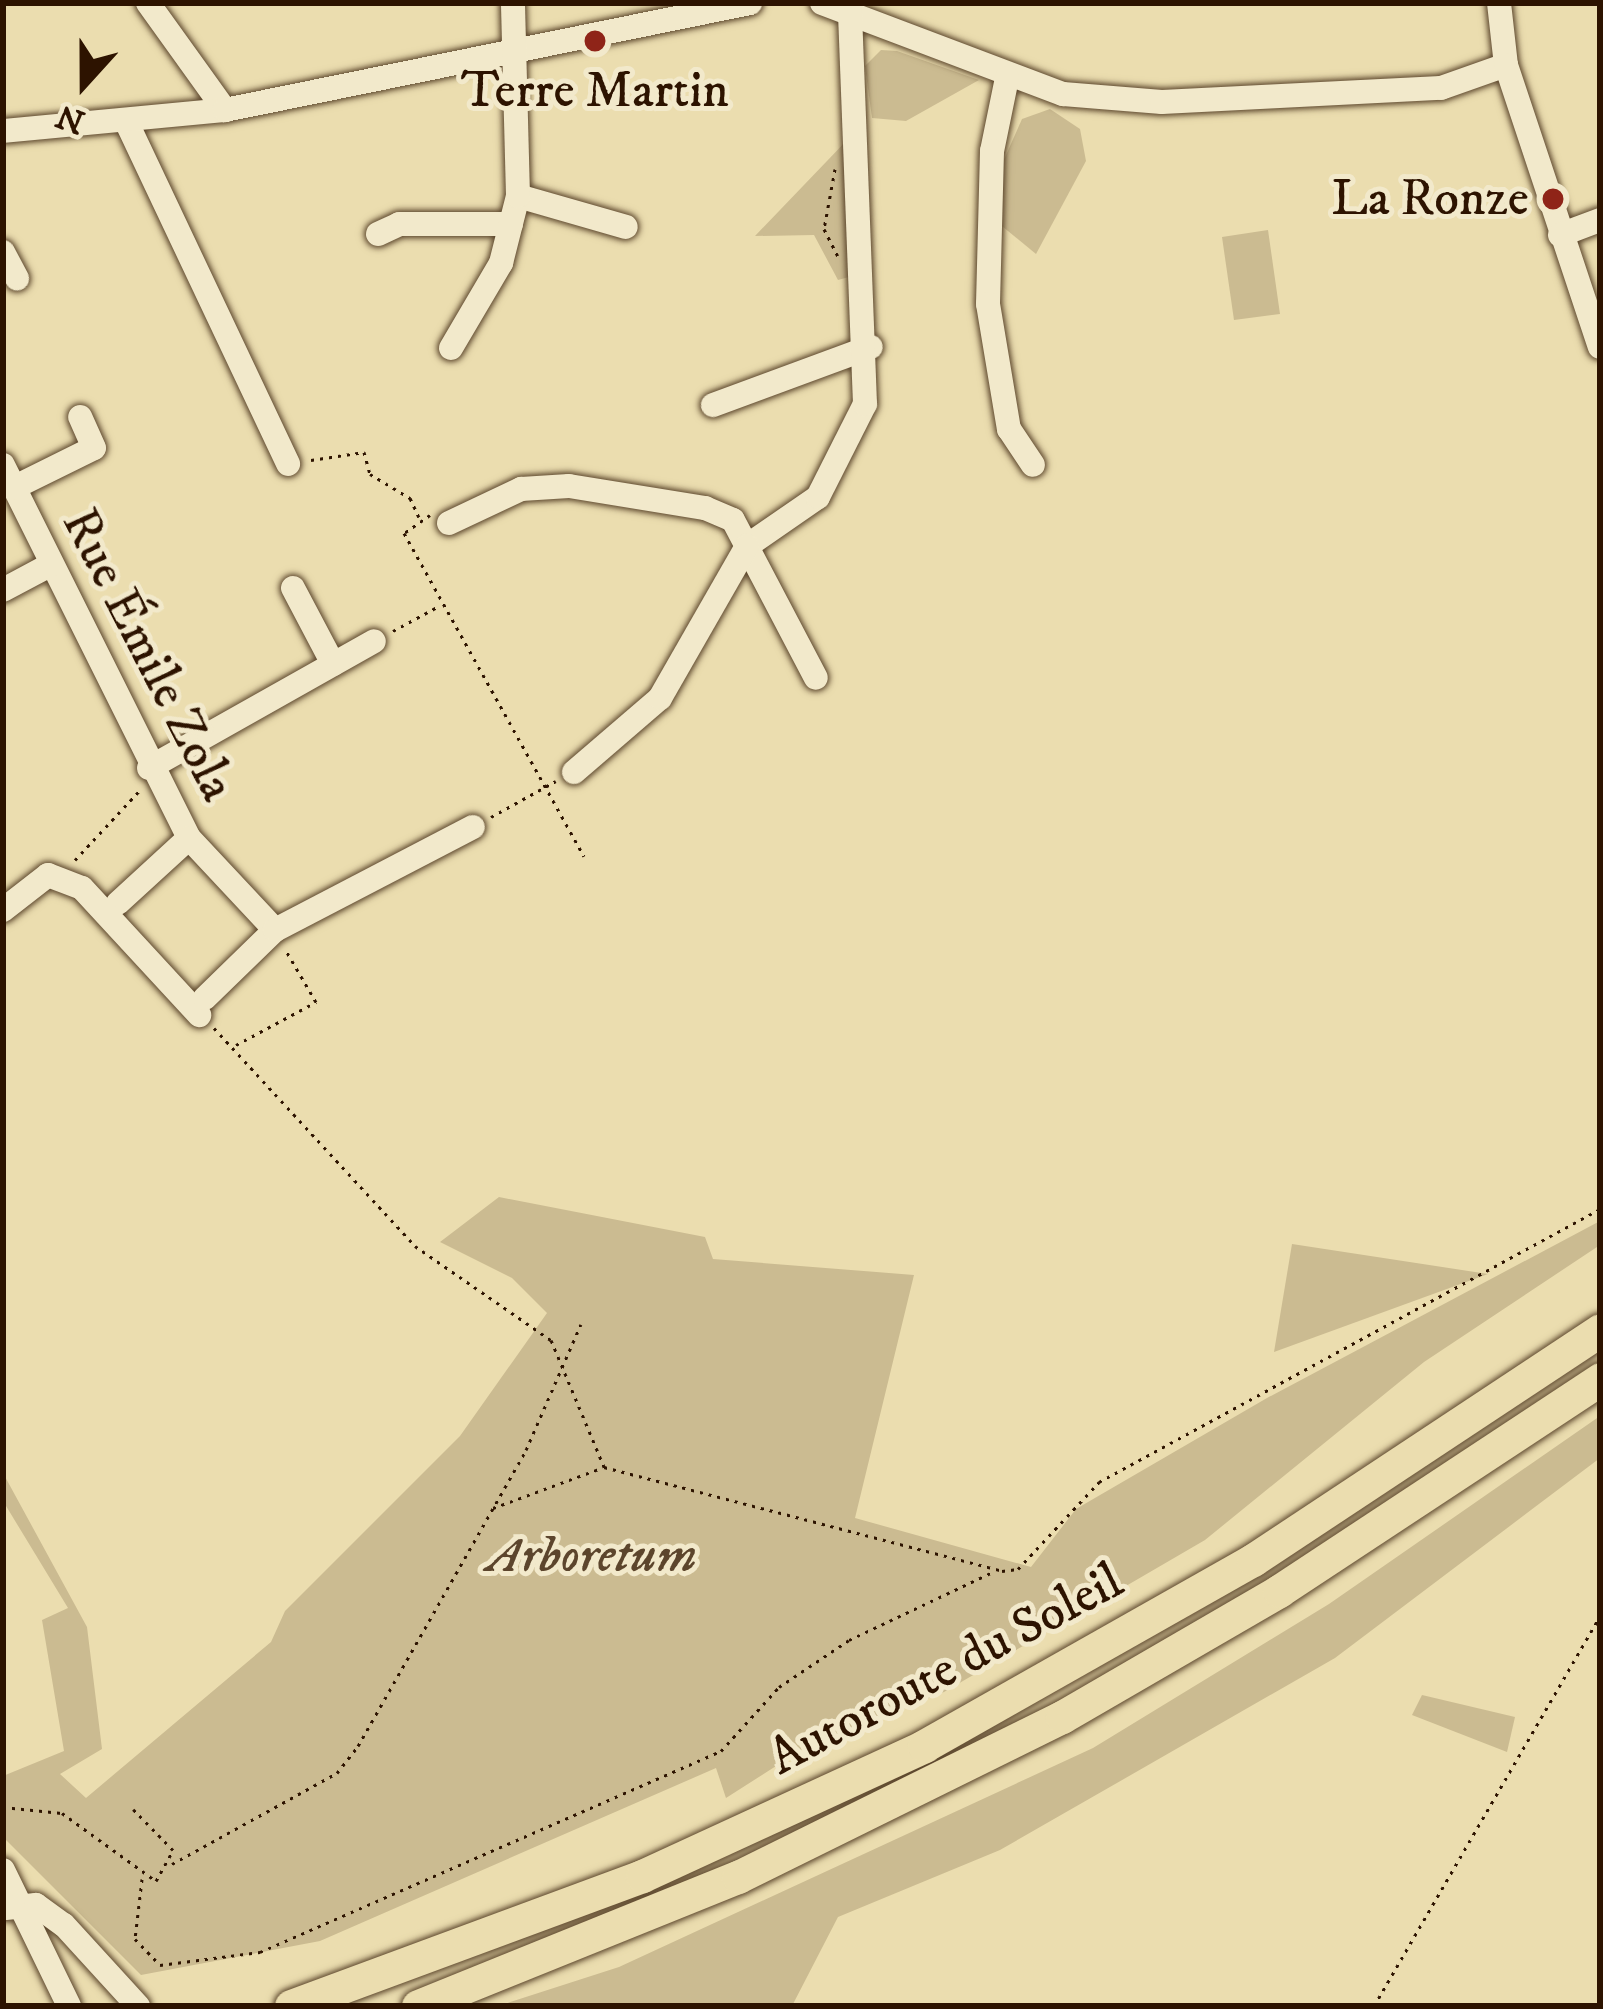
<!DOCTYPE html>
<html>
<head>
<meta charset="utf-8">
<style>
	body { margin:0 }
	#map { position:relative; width:1603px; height:2009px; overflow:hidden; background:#ebddaf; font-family:"IM FELL DW Pica",serif }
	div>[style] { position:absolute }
	.green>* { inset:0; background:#cbbb91 }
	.path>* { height:3px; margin-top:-1.5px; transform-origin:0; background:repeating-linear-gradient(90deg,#2d1300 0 3px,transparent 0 9px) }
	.roads { filter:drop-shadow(0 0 3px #5c462c) drop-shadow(0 0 3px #5c462c) }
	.minor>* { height:24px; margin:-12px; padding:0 12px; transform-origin:12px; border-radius:12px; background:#f2e9cb }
	.highway>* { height:33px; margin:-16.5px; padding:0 16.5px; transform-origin:16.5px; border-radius:16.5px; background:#ebddaf }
	.dots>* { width:33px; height:33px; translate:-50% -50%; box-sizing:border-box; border:6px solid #f2e9cb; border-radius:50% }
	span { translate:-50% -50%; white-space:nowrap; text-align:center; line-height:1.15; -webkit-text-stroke:10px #f2e9cb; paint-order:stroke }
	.poi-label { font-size:51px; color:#2d1300 }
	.right { translate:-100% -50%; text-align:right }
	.street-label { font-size:51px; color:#2d1300 }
	.park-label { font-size:51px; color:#5c452c; font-style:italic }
	.frame { position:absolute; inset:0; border:6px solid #2d1300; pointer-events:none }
	.north { position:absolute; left:24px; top:24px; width:120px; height:120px; -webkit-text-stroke:9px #f2e9cb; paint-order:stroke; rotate:201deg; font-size:33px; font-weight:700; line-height:48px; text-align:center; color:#2d1300 }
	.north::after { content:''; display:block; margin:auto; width:42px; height:54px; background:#2d1300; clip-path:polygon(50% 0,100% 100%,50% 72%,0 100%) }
</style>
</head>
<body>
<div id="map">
	<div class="green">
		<i style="clip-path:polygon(881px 50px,897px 51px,979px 80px,906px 121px,872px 118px,865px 66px)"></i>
		<i style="clip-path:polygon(1050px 109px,1080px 129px,1086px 161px,1036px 254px,997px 222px,1003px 162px,1022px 119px)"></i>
		<i style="clip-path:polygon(850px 137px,856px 275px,838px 280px,814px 235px,755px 236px)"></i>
		<i style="clip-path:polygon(1268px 230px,1280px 314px,1234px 320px,1222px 237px)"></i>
		<i style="clip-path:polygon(499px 1197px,705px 1237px,713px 1259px,914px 1275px,855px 1518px,1031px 1567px,1076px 1509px,1267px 1398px,1600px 1221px,1600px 1245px,1424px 1362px,1205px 1540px,944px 1692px,798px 1752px,726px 1798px,716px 1768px,320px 1941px,141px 1975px,3px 1837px,3px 1776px,64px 1751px,42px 1620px,68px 1608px,3px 1501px,3px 1473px,87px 1627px,102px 1749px,60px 1774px,86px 1798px,271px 1642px,285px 1611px,460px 1436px,547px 1313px,512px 1278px,440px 1242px)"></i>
		<i style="clip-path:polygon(1292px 1244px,1488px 1274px,1274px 1352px)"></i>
		<i style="clip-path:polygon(1600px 1416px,1600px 1458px,1335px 1658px,1000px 1850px,838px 1917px,792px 2006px,498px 2006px,619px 1967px,1093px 1748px,1329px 1604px)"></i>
		<i style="clip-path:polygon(1422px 1695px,1515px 1717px,1507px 1752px,1412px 1715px)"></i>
	</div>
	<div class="path">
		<i style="left:835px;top:169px;width:61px;rotate:100.4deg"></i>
		<i style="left:824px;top:229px;width:30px;rotate:63deg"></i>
		<i style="left:311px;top:460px;width:54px;rotate:-8.6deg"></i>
		<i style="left:364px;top:452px;width:23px;rotate:75deg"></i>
		<i style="left:370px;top:474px;width:47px;rotate:31deg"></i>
		<i style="left:410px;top:498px;width:21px;rotate:65deg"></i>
		<i style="left:430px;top:515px;width:32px;rotate:145deg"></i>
		<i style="left:404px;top:533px;width:370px;rotate:60.9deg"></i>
		<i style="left:393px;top:631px;width:50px;rotate:-28.6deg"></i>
		<i style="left:491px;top:817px;width:74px;rotate:-29deg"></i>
		<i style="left:75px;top:860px;width:98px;rotate:-47.1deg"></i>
		<i style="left:214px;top:1028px;width:297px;rotate:47.3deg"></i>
		<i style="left:415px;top:1246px;width:165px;rotate:34.7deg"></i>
		<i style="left:551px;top:1340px;width:138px;rotate:67.3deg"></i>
		<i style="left:604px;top:1467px;width:411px;rotate:14.6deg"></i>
		<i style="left:1002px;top:1571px;width:16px;rotate:-7deg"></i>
		<i style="left:1018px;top:1569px;width:119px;rotate:-47deg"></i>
		<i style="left:1099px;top:1482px;width:571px;rotate:-28.59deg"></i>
		<i style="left:236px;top:1045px;width:91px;rotate:-28.3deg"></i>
		<i style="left:316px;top:1002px;width:61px;rotate:-120.3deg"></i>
		<i style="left:493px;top:1508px;width:116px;rotate:-20.2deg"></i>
		<i style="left:3px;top:1807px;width:59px;rotate:5.8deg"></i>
		<i style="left:62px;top:1813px;width:116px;rotate:35.9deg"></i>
		<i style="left:156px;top:1881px;width:35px;rotate:-61deg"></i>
		<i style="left:173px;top:1850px;width:57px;rotate:-134.3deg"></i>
		<i style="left:172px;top:1864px;width:188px;rotate:-28.9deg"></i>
		<i style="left:337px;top:1773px;width:34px;rotate:-52deg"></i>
		<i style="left:358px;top:1746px;width:340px;rotate:-60.4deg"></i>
		<i style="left:526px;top:1450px;width:137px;rotate:-66.4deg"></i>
		<i style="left:142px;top:1879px;width:60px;rotate:96.7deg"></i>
		<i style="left:135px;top:1939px;width:36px;rotate:46deg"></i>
		<i style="left:160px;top:1965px;width:101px;rotate:-7.4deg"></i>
		<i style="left:260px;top:1952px;width:503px;rotate:-23.56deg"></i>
		<i style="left:721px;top:1751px;width:86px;rotate:-47.8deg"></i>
		<i style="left:779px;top:1687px;width:84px;rotate:-33.9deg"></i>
		<i style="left:849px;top:1640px;width:161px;rotate:-25.3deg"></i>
		<i style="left:1374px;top:2006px;width:451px;rotate:-59.9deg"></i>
	</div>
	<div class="roads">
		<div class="minor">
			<i style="left:148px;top:3px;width:132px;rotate:54.3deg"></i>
			<i style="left:822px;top:3px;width:258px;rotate:20.7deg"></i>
			<i style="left:1063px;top:94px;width:99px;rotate:4.6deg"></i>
			<i style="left:1162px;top:102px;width:279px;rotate:-2.9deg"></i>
			<i style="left:1441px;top:88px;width:69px;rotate:-19.5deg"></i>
			<i style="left:1499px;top:3px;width:62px;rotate:83.6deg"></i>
			<i style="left:1506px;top:65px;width:297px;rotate:71.6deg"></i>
			<i style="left:1007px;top:78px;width:75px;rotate:101.6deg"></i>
			<i style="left:992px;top:151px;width:153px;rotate:91.5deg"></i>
			<i style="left:988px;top:304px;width:127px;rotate:80.5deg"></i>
			<i style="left:1009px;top:429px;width:43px;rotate:56.3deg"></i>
			<i style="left:127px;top:123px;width:377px;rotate:64.7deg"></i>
			<i style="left:3px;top:131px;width:223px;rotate:-5.4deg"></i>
			<i style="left:225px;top:110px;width:536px;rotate:-11.52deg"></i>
			<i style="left:518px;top:196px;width:112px;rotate:16deg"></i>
			<i style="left:378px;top:234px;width:23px;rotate:-25deg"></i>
			<i style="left:399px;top:224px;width:112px"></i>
			<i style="left:1560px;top:235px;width:43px;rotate:-20.6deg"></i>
			<i style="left:3px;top:252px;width:30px;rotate:62deg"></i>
			<i style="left:451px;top:348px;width:99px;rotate:-59.5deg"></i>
			<i style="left:501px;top:263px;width:69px;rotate:-75.8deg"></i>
			<i style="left:518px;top:196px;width:193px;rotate:-91.5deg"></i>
			<i style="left:713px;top:405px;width:168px;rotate:-20.2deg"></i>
			<i style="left:3px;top:465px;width:417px;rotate:63.5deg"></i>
			<i style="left:189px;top:838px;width:126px;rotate:46.9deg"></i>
			<i style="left:13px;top:488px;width:90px;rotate:-26.3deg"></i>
			<i style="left:94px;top:448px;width:34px;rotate:-114deg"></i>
			<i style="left:449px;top:523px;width:80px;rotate:-25.3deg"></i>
			<i style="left:521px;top:489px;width:48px;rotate:-3.6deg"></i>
			<i style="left:569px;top:486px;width:138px;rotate:9.2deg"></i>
			<i style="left:705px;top:508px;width:30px;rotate:23deg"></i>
			<i style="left:733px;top:520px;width:178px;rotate:62.3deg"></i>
			<i style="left:747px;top:546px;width:86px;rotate:-34.6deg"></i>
			<i style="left:818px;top:497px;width:104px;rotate:-63.2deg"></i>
			<i style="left:865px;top:404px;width:397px;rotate:-92.2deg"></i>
			<i style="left:293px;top:588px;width:86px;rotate:62.2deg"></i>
			<i style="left:3px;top:590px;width:55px;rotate:-28deg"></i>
			<i style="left:149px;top:768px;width:258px;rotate:-29.4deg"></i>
			<i style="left:574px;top:772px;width:113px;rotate:-40.7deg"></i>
			<i style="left:660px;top:698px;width:175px;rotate:-60.2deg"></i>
			<i style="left:118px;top:903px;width:96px;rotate:-42.5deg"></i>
			<i style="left:3px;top:910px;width:57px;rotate:-37.9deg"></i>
			<i style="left:48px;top:875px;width:36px;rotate:21deg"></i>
			<i style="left:82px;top:888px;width:173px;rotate:47.3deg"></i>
			<i style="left:205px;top:998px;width:98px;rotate:-44.2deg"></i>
			<i style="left:275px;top:930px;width:223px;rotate:-27.5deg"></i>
			<i style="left:3px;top:1870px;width:151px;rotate:64.1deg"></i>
			<i style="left:6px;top:1908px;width:30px;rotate:-6deg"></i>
			<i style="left:36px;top:1905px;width:34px;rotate:36deg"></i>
			<i style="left:64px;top:1925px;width:110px;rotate:47.6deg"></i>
		</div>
		<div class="highway">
			<i style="left:291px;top:2006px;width:374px;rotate:-20.3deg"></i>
			<i style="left:642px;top:1876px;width:311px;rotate:-24.7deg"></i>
			<i style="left:924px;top:1746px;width:378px;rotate:-29.5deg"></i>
			<i style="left:1253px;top:1560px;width:416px;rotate:-33.5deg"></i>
			<i style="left:418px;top:2006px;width:345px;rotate:-22deg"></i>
			<i style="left:738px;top:1877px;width:361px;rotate:-26.3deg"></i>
			<i style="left:1062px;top:1717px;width:251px;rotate:-30.1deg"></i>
			<i style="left:1279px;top:1591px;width:385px;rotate:-33.4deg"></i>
		</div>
	</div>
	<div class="dots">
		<i style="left:595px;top:41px;background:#8f2418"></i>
		<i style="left:1553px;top:199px;background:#8f2418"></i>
	</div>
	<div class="poi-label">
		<span style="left:595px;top:91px">Terre Martin</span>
		<span class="right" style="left:1529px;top:199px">La Ronze</span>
	</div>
	<div class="street-label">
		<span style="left:148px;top:655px;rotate:63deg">Rue Émile Zola</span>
		<span style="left:946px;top:1670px;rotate:-28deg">Autoroute du Soleil</span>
	</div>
	<div class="park-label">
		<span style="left:592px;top:1556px">Arboretum</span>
	</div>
	<div class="frame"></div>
	<div class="north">N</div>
</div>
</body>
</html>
